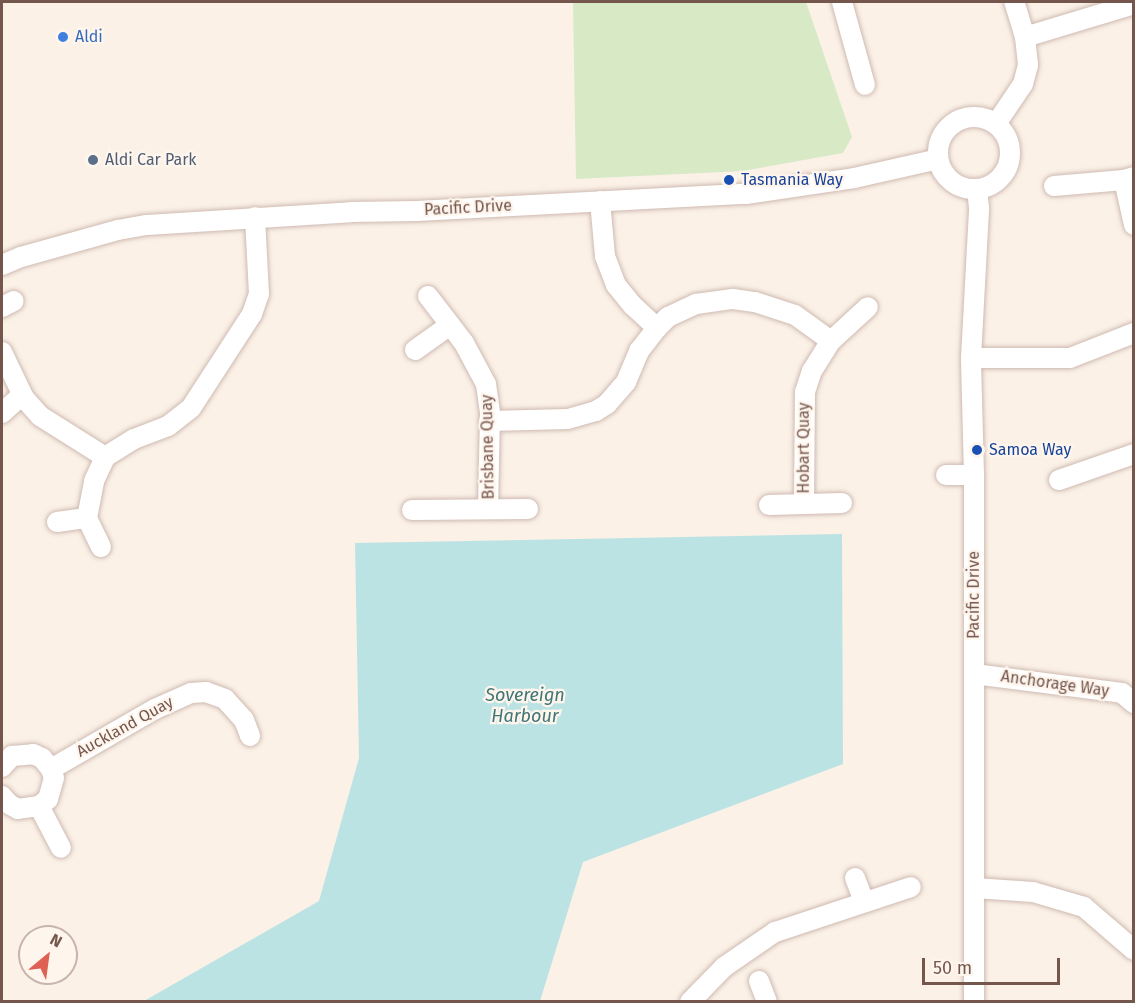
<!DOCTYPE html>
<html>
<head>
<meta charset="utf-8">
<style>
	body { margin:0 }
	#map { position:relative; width:1135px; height:1003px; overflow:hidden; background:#fbf1e7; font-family:"Fira Sans",sans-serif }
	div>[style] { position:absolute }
	.green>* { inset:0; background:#d8e9c6 }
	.water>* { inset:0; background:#bce3e4 }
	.roads { filter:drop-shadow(0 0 2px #cfbab1) drop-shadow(0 0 2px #cfbab1) }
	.street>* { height:20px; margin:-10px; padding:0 10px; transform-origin:10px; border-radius:10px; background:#fff }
	.street>.ring { margin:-10px; padding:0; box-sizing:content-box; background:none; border:20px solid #fff; border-radius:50% }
	.dots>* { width:16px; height:16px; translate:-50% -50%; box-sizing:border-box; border:3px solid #fef5ed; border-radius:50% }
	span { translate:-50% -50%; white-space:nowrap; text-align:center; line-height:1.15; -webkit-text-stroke:4.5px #fef5ed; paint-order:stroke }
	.shop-label { font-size:16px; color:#366cbe }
	.left { translate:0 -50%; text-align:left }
	.service-label { font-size:16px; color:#4e5e75 }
	.transit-label { font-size:16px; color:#164399 }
	.street-label { font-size:16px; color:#74564d }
	.water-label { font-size:18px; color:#417678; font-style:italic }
	.frame { position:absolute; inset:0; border:3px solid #74564d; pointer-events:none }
	.north { position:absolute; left:18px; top:925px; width:60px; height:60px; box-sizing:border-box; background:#fef5ed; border:2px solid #c7b5ad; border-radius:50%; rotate:29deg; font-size:16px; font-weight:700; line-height:24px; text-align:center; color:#74564d }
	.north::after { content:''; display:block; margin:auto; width:21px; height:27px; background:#df6153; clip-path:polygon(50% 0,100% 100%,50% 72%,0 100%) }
	.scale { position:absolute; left:922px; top:958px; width:138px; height:27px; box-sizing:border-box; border:3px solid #74564d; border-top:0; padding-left:8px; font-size:18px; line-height:21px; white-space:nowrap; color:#74564d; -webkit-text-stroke:4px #fef5ed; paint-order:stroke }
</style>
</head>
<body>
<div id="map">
	<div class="green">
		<i style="clip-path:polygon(573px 2px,806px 2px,852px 137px,843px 153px,743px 171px,576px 179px)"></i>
	</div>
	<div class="water">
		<i style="clip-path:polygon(842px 534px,843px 764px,583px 862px,540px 1001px,144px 1001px,319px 901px,359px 758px,355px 543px)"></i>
	</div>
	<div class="roads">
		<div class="street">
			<i style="left:842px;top:2px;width:86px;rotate:74.5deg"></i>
			<i style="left:1025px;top:37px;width:114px;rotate:-16.8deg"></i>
			<i class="ring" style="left:938px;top:117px;width:52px;height:52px"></i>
			<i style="left:996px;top:124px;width:48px;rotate:-56deg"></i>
			<i style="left:1023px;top:84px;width:20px;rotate:-75deg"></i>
			<i style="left:1028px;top:65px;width:28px;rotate:-96deg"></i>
			<i style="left:1025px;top:37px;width:37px;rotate:-107deg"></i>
			<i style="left:1134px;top:177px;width:10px;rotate:163deg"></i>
			<i style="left:1124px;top:180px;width:46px;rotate:77.5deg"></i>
			<i style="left:1054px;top:186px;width:70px;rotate:-4.9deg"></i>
			<i style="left:2px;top:265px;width:21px;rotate:-23deg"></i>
			<i style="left:21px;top:257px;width:101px;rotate:-15.6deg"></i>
			<i style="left:118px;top:230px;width:29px;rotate:-10deg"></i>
			<i style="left:147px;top:225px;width:204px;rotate:-3.6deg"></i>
			<i style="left:351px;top:212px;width:66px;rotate:-0.9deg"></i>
			<i style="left:417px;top:211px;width:329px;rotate:-3deg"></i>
			<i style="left:746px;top:194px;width:109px;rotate:-8.4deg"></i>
			<i style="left:854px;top:178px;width:86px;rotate:-12.7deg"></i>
			<i style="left:428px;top:296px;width:59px;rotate:52.5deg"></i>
			<i style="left:464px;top:343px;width:47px;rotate:61.8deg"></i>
			<i style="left:486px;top:384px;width:30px;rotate:82deg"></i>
			<i style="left:490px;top:414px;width:95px;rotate:91.2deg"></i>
			<i style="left:2px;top:307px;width:13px;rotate:-27deg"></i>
			<i style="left:657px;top:328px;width:16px;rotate:-45deg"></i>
			<i style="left:668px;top:317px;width:31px;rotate:-25deg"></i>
			<i style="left:696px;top:304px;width:37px;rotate:-8deg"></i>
			<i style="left:733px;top:299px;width:22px;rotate:8deg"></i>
			<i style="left:755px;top:302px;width:42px;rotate:18deg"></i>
			<i style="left:795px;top:315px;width:44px;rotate:35.8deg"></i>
			<i style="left:415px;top:350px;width:43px;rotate:-35.5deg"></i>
			<i style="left:2px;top:352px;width:51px;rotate:64.4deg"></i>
			<i style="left:24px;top:398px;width:24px;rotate:48deg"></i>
			<i style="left:40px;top:416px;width:77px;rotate:32.2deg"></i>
			<i style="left:971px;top:358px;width:99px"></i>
			<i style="left:1070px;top:358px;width:69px;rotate:-21.3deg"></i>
			<i style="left:2px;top:413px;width:27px;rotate:-42deg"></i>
			<i style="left:489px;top:421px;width:79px;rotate:-1.5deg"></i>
			<i style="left:568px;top:419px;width:29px;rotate:-16deg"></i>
			<i style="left:596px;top:411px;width:13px;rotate:-32deg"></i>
			<i style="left:607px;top:404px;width:29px;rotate:-49deg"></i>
			<i style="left:626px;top:382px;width:34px;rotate:-67deg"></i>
			<i style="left:639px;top:351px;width:29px;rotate:-52deg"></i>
			<i style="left:657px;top:328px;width:33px;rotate:-137deg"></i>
			<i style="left:633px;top:306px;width:27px;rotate:-129deg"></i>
			<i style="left:616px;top:285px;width:31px;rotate:-111deg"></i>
			<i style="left:605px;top:256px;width:55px;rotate:-95.2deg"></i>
			<i style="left:946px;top:475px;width:28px"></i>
			<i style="left:1059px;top:480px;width:79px;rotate:-19.1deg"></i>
			<i style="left:804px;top:503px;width:111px;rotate:-89.5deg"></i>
			<i style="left:805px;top:392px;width:22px;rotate:-72deg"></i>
			<i style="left:812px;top:371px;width:36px;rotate:-58deg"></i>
			<i style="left:831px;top:341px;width:50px;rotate:-42.6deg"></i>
			<i style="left:769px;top:505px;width:73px;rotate:-1.6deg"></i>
			<i style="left:412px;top:510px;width:116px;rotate:-0.5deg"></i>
			<i style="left:57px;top:522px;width:30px;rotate:-8deg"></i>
			<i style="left:101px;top:547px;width:32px;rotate:-116deg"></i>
			<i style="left:87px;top:518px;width:38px;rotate:-79deg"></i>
			<i style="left:94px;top:481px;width:26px;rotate:-65deg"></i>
			<i style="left:105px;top:457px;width:34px;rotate:-32deg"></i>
			<i style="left:134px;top:439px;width:36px;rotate:-21deg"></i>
			<i style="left:168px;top:426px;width:29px;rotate:-38deg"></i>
			<i style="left:191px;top:408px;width:112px;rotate:-57deg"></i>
			<i style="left:252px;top:314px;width:21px;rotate:-71deg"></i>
			<i style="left:259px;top:294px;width:77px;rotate:-93deg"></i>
			<i style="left:974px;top:674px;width:149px;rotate:7.3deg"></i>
			<i style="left:1122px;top:693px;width:16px;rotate:40deg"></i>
			<i style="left:2px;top:767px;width:15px;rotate:-48deg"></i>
			<i style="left:12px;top:756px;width:21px;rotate:-5deg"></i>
			<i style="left:33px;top:754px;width:10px;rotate:24deg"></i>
			<i style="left:42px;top:758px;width:14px;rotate:51deg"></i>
			<i style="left:51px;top:769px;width:9px;rotate:72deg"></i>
			<i style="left:54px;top:778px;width:22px;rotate:106deg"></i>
			<i style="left:48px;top:799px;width:11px;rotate:142deg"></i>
			<i style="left:39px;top:806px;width:21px;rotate:172deg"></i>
			<i style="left:18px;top:809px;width:10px;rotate:-151deg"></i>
			<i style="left:9px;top:804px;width:11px;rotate:-131deg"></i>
			<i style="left:51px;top:769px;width:120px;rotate:-30deg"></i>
			<i style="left:155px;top:709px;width:39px;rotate:-24deg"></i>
			<i style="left:191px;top:693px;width:15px;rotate:-4deg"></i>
			<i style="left:206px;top:692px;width:20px;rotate:20deg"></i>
			<i style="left:225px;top:699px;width:28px;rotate:48deg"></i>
			<i style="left:244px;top:720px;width:17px;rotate:69deg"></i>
			<i style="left:39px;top:806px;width:47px;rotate:62.4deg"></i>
			<i style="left:855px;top:878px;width:26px;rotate:69deg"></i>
			<i style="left:975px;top:888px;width:58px;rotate:3.9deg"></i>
			<i style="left:1033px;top:892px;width:53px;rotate:16.4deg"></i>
			<i style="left:1084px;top:907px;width:66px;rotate:40.7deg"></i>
			<i style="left:759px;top:981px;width:22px;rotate:69deg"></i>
			<i style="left:690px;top:1002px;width:49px;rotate:-45.8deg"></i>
			<i style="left:724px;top:967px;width:62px;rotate:-34.5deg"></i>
			<i style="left:775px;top:932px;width:143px;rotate:-18.3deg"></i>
			<i style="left:974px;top:1002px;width:527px;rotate:-90deg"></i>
			<i style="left:974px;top:475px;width:117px;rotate:-91.5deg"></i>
			<i style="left:971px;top:358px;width:150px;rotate:-86.9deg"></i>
			<i style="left:979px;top:208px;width:19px;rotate:-96deg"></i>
		</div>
	</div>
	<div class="dots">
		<i style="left:63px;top:37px;background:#3f7fe0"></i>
		<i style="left:93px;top:160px;background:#5c6f8a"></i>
		<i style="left:729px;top:180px;background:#1a4fb4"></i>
		<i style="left:977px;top:450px;background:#1a4fb4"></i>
	</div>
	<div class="shop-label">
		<span class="left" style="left:75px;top:37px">Aldi</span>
	</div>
	<div class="service-label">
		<span class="left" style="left:105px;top:160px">Aldi Car Park</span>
	</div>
	<div class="transit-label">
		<span class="left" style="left:741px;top:180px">Tasmania Way</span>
		<span class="left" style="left:989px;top:450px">Samoa Way</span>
	</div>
	<div class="street-label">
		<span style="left:468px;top:208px;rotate:-3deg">Pacific Drive</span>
		<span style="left:488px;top:447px;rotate:-91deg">Brisbane Quay</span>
		<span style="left:804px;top:448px;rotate:-90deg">Hobart Quay</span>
		<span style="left:974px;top:595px;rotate:-90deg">Pacific Drive</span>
		<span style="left:1055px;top:684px;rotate:8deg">Anchorage Way</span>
		<span style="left:125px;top:727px;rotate:-29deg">Auckland Quay</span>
	</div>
	<div class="water-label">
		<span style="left:525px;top:706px">Sovereign<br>Harbour</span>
	</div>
	<div class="frame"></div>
	<div class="north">N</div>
	<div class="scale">50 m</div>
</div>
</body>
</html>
